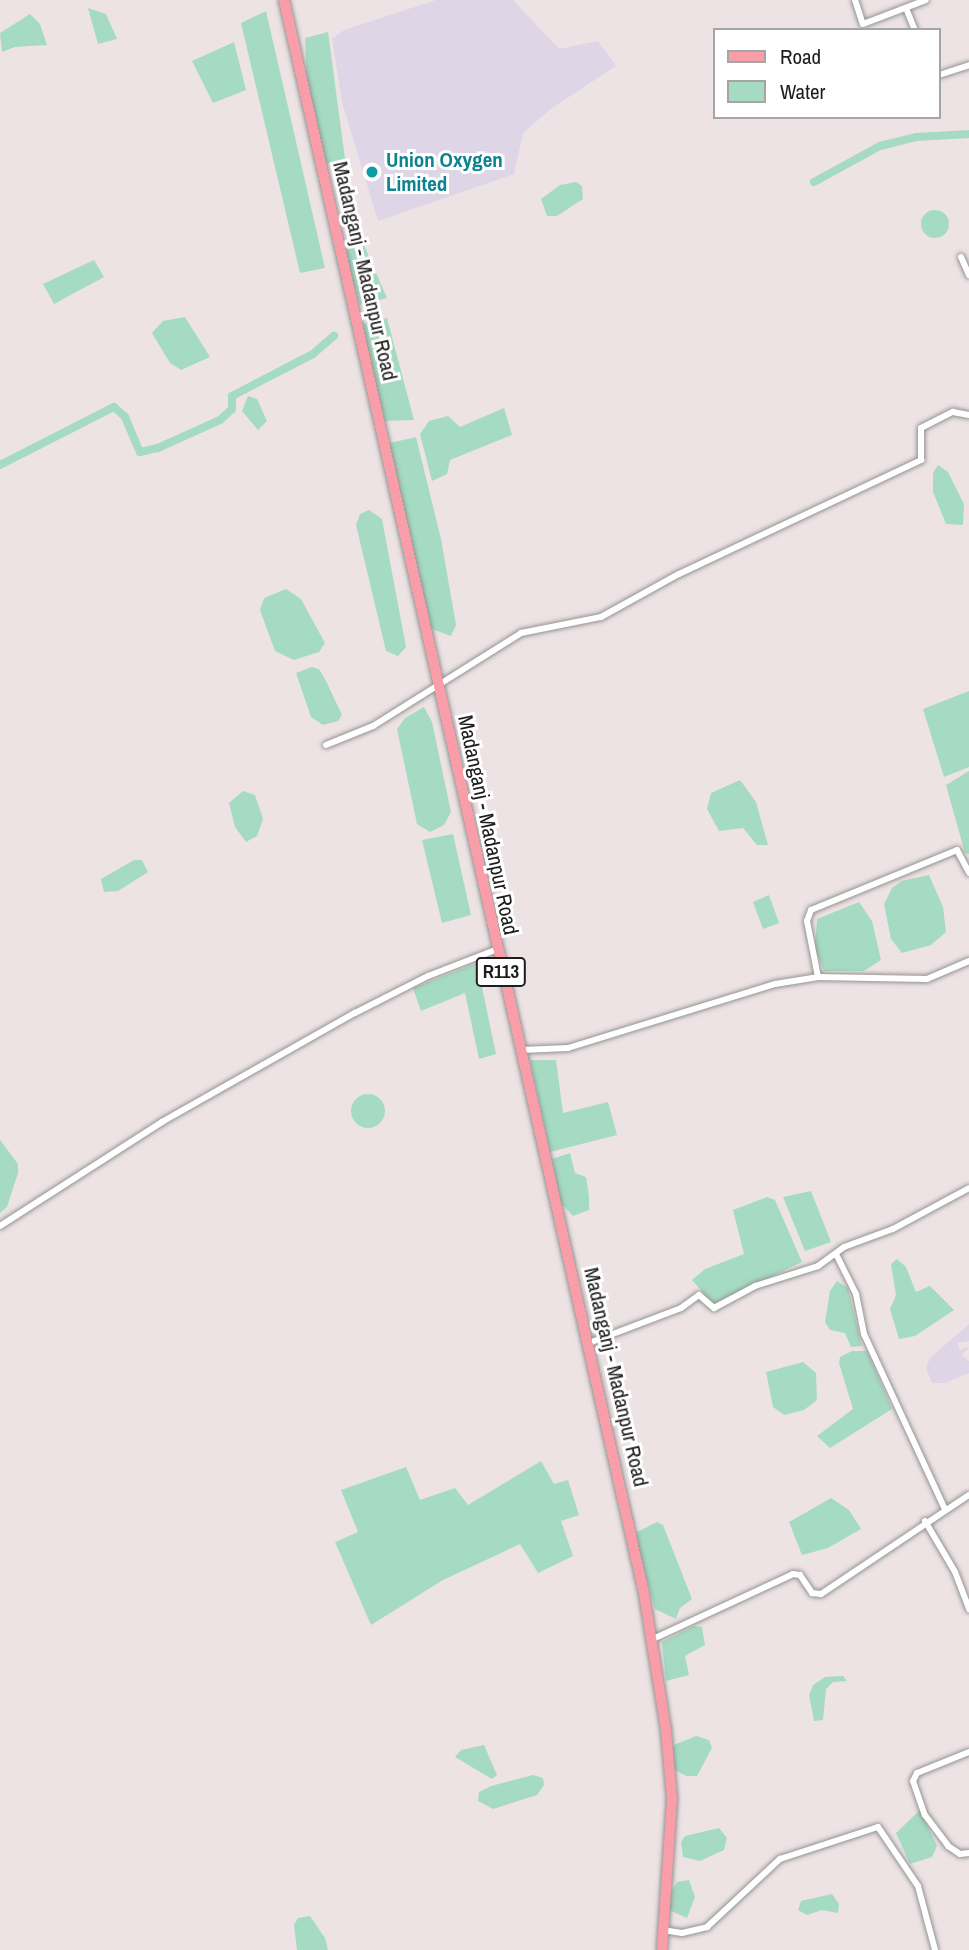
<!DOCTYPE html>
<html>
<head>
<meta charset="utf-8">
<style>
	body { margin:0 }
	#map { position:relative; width:969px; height:1950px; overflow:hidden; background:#eee3e4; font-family:"Archivo Narrow",sans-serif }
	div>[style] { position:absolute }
	.industrial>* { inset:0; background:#ded5e7 }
	.water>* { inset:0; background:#a5dbc2 }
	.round { border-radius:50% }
	.canal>* { height:8px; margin:-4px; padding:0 4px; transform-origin:4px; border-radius:4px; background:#a5dbc2 }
	.roads { filter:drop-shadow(0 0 2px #949494) drop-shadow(0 0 2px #949494) }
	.minor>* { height:6px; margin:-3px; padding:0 3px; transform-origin:3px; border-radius:3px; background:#fff }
	.primary>* { height:10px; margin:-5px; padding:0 5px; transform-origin:5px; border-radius:5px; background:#f99da9 }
	.dots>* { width:19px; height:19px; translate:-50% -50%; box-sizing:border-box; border:4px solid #fff; border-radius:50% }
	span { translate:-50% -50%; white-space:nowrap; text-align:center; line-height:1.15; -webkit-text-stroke:6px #fff; paint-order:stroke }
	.shield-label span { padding:2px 5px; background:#fff; border:2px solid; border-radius:5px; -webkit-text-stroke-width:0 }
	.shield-label { font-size:19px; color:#1d1d1d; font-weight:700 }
	.culture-label { font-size:21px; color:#0d838f; font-weight:700 }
	.left { translate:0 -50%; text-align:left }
	.street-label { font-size:21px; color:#1d1d1d }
	.legend { position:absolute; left:713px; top:28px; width:228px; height:91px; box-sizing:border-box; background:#fff; border:2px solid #a5a5a5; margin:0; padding:9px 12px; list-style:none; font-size:21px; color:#1d1d1d }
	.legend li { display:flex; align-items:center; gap:14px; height:35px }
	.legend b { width:35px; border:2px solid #a5a5a5 }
</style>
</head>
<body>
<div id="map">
	<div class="industrial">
		<i style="clip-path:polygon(436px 0,513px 0,559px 49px,598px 41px,616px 66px,552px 108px,523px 133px,514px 174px,378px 221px,342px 102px,332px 39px,344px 30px)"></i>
		<i style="clip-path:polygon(969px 1324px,969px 1341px,957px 1343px,960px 1350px,969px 1347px,962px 1355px,969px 1361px,969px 1373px,945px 1383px,932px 1383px,926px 1368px,930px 1358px)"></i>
	</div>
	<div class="water">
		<i style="clip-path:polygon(88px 8px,106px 14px,117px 39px,98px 44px)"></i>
		<i style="clip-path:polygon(266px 11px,325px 268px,300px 273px,241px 23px)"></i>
		<i style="clip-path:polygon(30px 14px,40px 24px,47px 45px,15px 47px,2px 52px,0 33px)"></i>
		<i style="clip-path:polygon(328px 32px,345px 159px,326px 164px,307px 86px,305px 38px)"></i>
		<i style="clip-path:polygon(234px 42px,246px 90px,213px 103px,192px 61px)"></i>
		<i style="clip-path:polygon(576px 182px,582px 186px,583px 199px,557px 216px,547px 216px,541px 199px,560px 185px)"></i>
		<i class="round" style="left:921px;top:210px;width:28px;height:28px"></i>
		<i style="clip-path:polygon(360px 236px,387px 298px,360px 305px,344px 253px)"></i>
		<i style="clip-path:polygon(94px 260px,104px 277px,54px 304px,43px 284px)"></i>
		<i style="clip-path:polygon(185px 317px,210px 357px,181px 370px,170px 363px,152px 333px,163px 321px)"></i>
		<i style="clip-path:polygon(387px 318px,414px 420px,385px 421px,379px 403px,360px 325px)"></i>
		<i style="clip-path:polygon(248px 396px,257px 399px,267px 421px,258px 430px,242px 411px)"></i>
		<i style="clip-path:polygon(504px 408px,512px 435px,450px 460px,447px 474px,432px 481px,420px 434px,429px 421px,448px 416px,460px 427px)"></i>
		<i style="clip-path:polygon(416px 437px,441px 539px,456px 625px,451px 636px,429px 628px,386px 444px)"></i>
		<i style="clip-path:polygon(938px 465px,948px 472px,964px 504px,963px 525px,946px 524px,933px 492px,933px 473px)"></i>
		<i style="clip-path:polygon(369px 510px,382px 519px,406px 647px,398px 656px,386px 651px,356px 525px,360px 514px)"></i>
		<i style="clip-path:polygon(286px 589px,301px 599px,325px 643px,319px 652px,294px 660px,275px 651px,260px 610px,264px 598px)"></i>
		<i style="clip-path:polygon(312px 667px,319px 669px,326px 681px,342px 715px,338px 721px,323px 725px,311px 717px,296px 673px)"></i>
		<i style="clip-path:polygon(969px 691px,969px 767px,944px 777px,923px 709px)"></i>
		<i style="clip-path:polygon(424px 707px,432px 722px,451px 812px,444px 825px,430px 832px,417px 824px,397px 729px,405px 718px)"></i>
		<i style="clip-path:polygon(969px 771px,969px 854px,965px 853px,946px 785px)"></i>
		<i style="clip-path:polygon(740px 780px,756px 802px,768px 845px,757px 845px,743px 828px,719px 831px,707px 809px,711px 793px)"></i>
		<i style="clip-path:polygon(243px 791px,255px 795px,263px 819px,257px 836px,246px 842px,235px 827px,229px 803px)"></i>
		<i style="clip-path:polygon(453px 834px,471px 915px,442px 923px,422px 840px)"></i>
		<i style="clip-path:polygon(134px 860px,142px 860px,148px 872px,118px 891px,104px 892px,101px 879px)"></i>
		<i style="clip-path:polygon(929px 875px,943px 907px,946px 932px,931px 945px,902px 953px,891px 939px,884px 904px,892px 888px,902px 881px)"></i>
		<i style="clip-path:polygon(769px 895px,779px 923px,763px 929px,753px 902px)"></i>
		<i style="clip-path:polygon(859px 902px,872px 921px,881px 960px,864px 971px,824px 971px,815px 947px,817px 919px)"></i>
		<i style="clip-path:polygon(477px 963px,496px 1054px,479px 1059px,465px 993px,421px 1011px,413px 988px)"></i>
		<i style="clip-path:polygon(530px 1060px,556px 1060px,563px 1113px,608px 1102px,617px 1135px,550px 1152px)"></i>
		<i class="round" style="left:351px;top:1094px;width:34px;height:34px"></i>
		<i style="clip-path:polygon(0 1140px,18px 1164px,18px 1173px,7px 1207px,0 1213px)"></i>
		<i style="clip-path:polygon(570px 1153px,575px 1173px,586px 1177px,589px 1196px,589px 1210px,573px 1216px,561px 1203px,552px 1159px)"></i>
		<i style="clip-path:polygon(811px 1191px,831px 1242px,805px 1251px,783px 1197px)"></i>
		<i style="clip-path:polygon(767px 1197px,775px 1200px,802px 1262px,713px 1304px,692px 1280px,705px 1269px,744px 1254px,733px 1210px)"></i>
		<i style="clip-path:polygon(897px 1259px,906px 1267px,916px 1292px,930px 1286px,954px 1310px,915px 1336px,899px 1339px,890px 1309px,896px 1295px,891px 1264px)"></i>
		<i style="clip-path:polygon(837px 1281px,848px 1288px,862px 1346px,851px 1347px,845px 1333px,830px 1330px,825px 1322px,830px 1291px)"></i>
		<i style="clip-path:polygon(852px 1351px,867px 1351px,892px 1409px,830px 1448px,817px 1436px,853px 1409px,839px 1363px,840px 1357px)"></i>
		<i style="clip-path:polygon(803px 1362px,816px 1373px,817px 1400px,804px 1410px,784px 1415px,773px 1407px,766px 1372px)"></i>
		<i style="clip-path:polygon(541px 1461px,554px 1484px,568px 1480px,579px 1515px,561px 1521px,573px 1556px,538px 1573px,520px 1544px,443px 1580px,371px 1625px,335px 1542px,358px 1532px,341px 1490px,406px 1467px,420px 1500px,455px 1488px,468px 1505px)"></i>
		<i style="clip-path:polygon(831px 1498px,849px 1510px,861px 1529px,828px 1548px,802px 1555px,789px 1522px)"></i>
		<i style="clip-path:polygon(657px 1522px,663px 1525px,692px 1599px,680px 1608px,676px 1619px,655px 1609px,636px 1540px,637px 1532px)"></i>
		<i style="clip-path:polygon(694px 1626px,702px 1627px,705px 1645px,685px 1656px,689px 1675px,666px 1681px,662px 1642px)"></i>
		<i style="clip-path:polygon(843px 1676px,847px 1681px,833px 1682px,826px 1689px,823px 1720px,814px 1721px,809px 1695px,813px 1685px,825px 1677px)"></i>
		<i style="clip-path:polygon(696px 1736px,709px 1740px,712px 1748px,697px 1776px,686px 1776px,671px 1768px,670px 1753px,674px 1745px)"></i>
		<i style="clip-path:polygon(484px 1745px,497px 1775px,492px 1779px,455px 1757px,461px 1750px)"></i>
		<i style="clip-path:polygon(533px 1775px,543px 1778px,544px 1785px,537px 1795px,493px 1809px,478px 1801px,479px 1792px,491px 1786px)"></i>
		<i style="clip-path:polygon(920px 1810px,937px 1846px,932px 1857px,910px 1864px,896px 1833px)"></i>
		<i style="clip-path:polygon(719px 1828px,727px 1838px,724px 1850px,700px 1861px,683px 1857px,681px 1842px,685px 1836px)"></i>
		<i style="clip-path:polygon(689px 1880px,695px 1897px,687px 1918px,669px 1910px,668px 1898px,677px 1882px)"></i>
		<i style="clip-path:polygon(832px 1894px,839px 1904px,838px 1913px,822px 1910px,807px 1915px,798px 1910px,801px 1901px)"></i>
		<i style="clip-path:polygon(310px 1916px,325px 1938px,328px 1950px,297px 1950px,294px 1925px,298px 1918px)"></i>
	</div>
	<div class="canal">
		<i style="left:814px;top:182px;width:75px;rotate:-28.6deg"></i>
		<i style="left:880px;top:146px;width:38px;rotate:-14deg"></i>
		<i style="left:917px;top:137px;width:52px;rotate:-3.3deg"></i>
		<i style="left:0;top:465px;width:128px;rotate:-27deg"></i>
		<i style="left:114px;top:407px;width:15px;rotate:42deg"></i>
		<i style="left:125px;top:417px;width:38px;rotate:67deg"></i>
		<i style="left:140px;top:452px;width:18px;rotate:-13deg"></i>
		<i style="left:158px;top:448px;width:68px;rotate:-24.3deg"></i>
		<i style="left:220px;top:420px;width:16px;rotate:-43deg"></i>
		<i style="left:232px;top:409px;width:13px;rotate:-90deg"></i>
		<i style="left:232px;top:396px;width:91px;rotate:-27.4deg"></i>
		<i style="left:313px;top:354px;width:28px;rotate:-41deg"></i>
	</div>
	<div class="roads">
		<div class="minor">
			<i style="left:855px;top:0;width:25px;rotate:72deg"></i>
			<i style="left:863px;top:24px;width:67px;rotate:-20.9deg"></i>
			<i style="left:906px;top:8px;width:24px;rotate:68deg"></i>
			<i style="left:939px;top:75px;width:32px;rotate:-18deg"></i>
			<i style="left:961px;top:257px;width:20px;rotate:66deg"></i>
			<i style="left:326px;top:745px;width:51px;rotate:-22deg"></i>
			<i style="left:373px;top:726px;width:175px;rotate:-32.1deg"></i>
			<i style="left:521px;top:633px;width:82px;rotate:-11.3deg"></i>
			<i style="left:601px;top:617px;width:89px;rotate:-28.9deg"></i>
			<i style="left:679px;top:574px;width:268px;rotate:-25.2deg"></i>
			<i style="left:921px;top:460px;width:32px;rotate:-90deg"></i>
			<i style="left:921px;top:428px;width:36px;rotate:-27deg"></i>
			<i style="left:953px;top:412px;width:16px;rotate:11deg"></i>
			<i style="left:818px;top:977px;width:57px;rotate:-101.1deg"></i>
			<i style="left:807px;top:921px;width:12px;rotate:-70deg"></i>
			<i style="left:811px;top:910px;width:158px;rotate:-22.3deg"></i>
			<i style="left:957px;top:850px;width:26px;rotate:62deg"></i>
			<i style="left:522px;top:1050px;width:46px;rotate:-2.5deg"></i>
			<i style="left:568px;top:1048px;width:217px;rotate:-17.2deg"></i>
			<i style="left:775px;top:984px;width:44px;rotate:-9.2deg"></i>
			<i style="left:818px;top:977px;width:109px;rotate:1.1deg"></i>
			<i style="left:927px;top:979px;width:46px;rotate:-23.2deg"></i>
			<i style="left:0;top:1226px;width:193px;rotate:-32.7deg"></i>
			<i style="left:162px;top:1122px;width:222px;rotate:-29.5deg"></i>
			<i style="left:355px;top:1013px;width:82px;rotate:-26.9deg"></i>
			<i style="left:428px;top:976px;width:72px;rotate:-21.2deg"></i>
			<i style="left:836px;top:1254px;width:45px;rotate:63.4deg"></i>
			<i style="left:856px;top:1294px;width:41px;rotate:78.7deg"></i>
			<i style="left:864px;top:1334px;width:193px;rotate:65.2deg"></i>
			<i style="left:589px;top:1343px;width:98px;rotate:-20.8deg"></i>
			<i style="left:681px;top:1308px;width:22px;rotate:-36deg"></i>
			<i style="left:699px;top:1295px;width:20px;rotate:41deg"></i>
			<i style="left:714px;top:1308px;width:47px;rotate:-28.2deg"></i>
			<i style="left:755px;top:1286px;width:66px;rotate:-17.6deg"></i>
			<i style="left:818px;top:1266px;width:32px;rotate:-36deg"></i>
			<i style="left:844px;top:1247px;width:52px;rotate:-20.2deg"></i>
			<i style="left:893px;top:1229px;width:86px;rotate:-28.3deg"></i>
			<i style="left:925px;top:1521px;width:59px;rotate:59.5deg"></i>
			<i style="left:955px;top:1572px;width:40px;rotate:69deg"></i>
			<i style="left:653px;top:1639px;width:154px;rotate:-24.9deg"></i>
			<i style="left:793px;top:1574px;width:7px;rotate:8deg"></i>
			<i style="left:800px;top:1575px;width:22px;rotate:56deg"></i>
			<i style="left:812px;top:1593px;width:9px;rotate:6deg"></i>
			<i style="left:821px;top:1594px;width:178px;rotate:-33.8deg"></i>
			<i style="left:969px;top:1752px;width:56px;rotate:158deg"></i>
			<i style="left:917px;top:1773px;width:9px;rotate:117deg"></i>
			<i style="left:913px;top:1781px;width:36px;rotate:71deg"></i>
			<i style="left:925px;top:1815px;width:39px;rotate:53deg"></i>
			<i style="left:948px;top:1846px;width:14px;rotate:34deg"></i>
			<i style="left:960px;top:1854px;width:9px;rotate:-6deg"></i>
			<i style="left:663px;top:1930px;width:19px;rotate:9deg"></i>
			<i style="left:682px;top:1933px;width:26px;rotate:-13deg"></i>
			<i style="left:707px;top:1927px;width:100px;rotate:-43deg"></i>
			<i style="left:780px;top:1859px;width:103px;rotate:-18.1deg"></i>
			<i style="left:878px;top:1827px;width:71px;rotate:55.9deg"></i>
			<i style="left:918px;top:1886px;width:66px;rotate:75.1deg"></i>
		</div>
		<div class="primary">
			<i style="left:284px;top:0;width:1634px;rotate:77.27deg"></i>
			<i style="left:644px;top:1594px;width:138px;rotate:80.8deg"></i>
			<i style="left:666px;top:1730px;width:69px;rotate:85deg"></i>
			<i style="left:672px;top:1799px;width:151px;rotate:93.8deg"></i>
		</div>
	</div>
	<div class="dots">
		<i style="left:372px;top:172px;background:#0f9aa8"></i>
	</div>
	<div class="shield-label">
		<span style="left:501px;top:972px">R113</span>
	</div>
	<div class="culture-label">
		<span class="left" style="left:386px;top:172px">Union Oxygen<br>Limited</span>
	</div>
	<div class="street-label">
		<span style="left:365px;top:271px;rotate:77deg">Madanganj - Madanpur Road</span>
		<span style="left:488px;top:825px;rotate:78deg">Madanganj - Madanpur Road</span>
		<span style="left:616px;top:1377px;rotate:77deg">Madanganj - Madanpur Road</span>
	</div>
	<ul class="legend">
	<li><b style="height:9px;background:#f99da9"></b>Road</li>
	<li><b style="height:19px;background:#a5dbc2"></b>Water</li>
	</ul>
</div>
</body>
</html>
